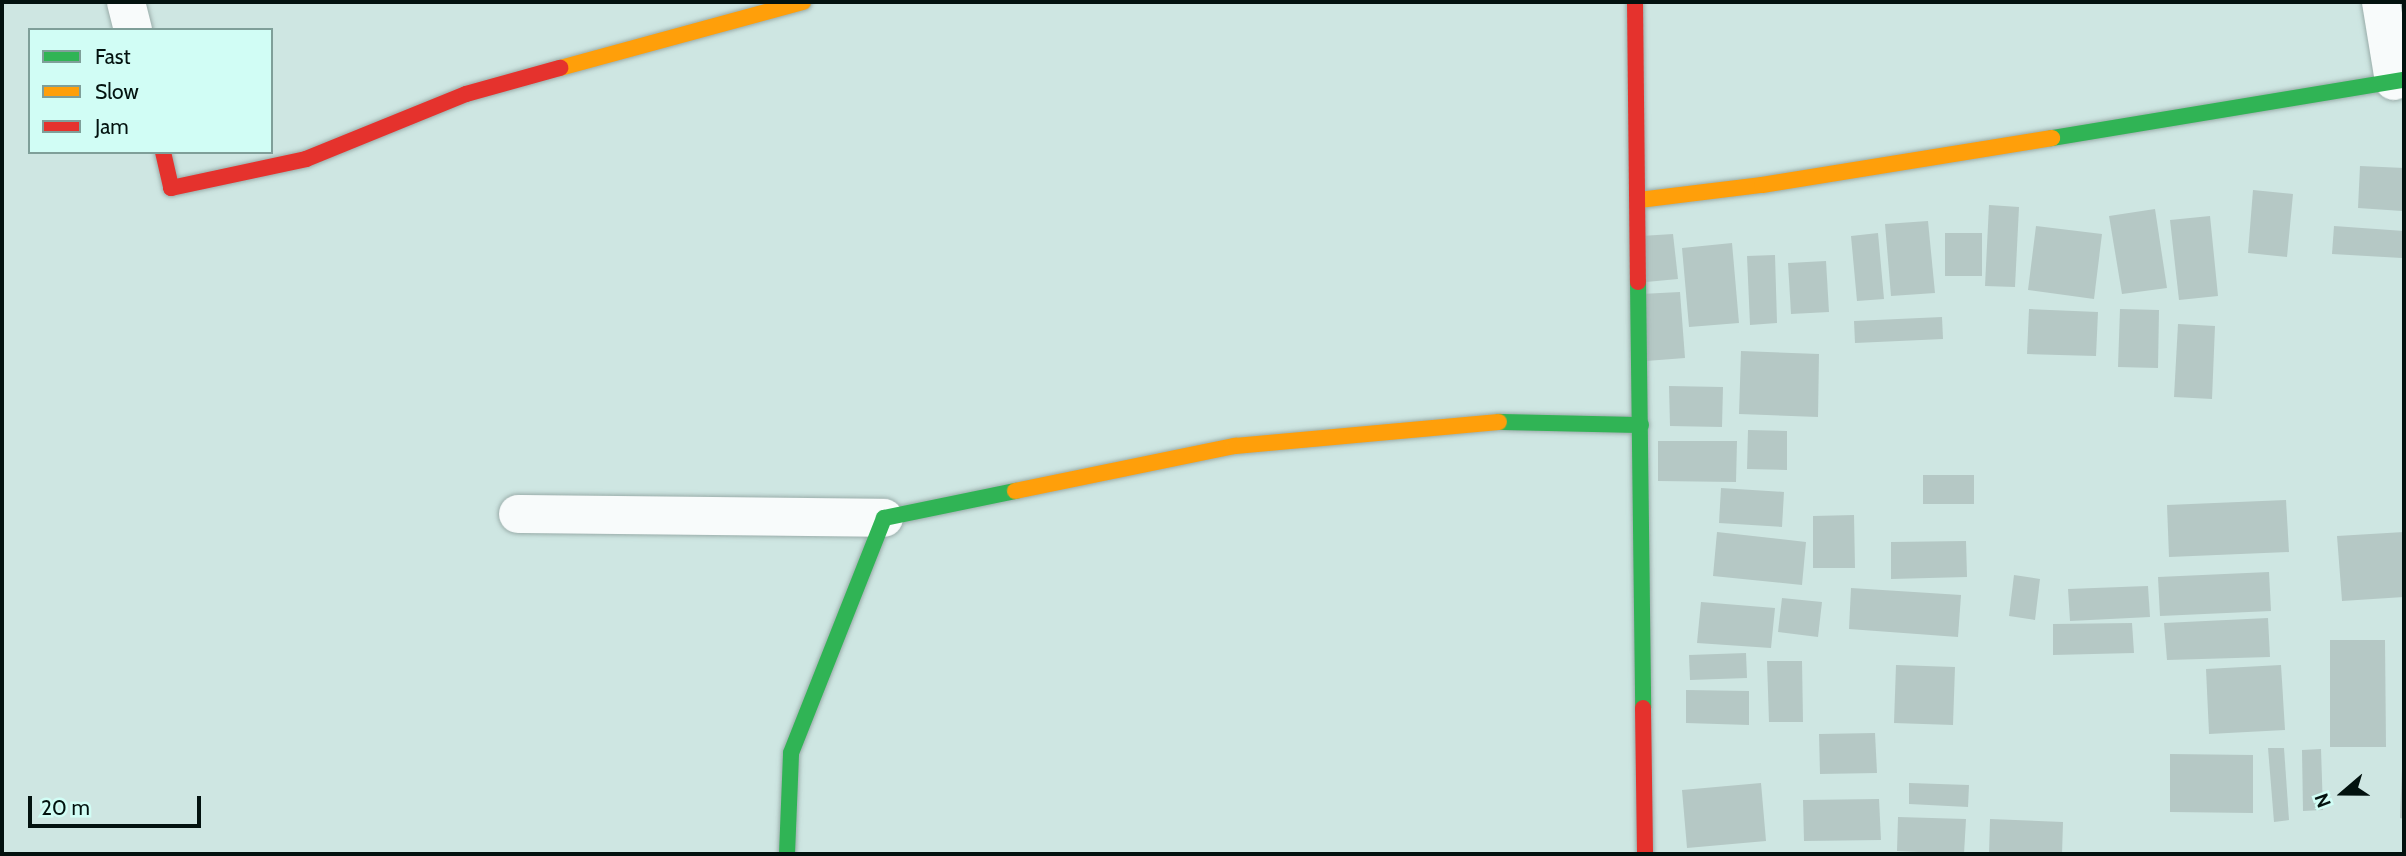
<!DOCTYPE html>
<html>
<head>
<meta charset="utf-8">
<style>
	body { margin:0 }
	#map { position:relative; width:2406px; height:856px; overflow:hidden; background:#cee6e2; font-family:Cabin,sans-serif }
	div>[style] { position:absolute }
	.building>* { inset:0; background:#b5c8c5 }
	.roads { filter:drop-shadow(0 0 2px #99aca9) drop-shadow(0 0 2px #99aca9) }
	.street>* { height:38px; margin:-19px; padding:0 19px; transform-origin:19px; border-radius:19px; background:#f8fbfb }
	.fast>* { height:16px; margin:-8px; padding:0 8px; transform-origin:8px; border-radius:8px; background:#30b455 }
	.slow>* { height:16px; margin:-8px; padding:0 8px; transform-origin:8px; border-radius:8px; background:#ff9f0a }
	.jam>* { height:16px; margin:-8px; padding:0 8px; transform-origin:8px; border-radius:8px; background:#e5322d }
	span { translate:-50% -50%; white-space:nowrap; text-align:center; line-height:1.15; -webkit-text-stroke:7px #d1fdf5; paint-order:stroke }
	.frame { position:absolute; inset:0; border:4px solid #03120f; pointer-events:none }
	.legend { position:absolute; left:28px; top:28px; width:245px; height:126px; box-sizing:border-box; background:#d1fdf5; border:2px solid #7f9f99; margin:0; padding:9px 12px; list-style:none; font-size:21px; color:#03120f }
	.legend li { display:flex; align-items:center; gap:14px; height:35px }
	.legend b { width:35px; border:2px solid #7f9f99 }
	.north { position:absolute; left:2308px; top:758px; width:70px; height:70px; -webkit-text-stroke:5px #d1fdf5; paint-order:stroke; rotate:250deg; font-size:19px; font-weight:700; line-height:28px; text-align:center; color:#03120f }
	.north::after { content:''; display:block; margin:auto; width:24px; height:32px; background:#03120f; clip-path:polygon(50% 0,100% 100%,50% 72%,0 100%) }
	.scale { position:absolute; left:28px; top:796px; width:173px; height:32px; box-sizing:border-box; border:4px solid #03120f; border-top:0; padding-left:9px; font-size:21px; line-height:24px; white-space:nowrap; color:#03120f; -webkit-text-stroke:5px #d1fdf5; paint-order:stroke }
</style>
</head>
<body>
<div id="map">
	<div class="building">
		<i style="clip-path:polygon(2360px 166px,2404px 168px,2402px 211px,2358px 208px)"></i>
		<i style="clip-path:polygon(2253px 190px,2293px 194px,2287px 257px,2248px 253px)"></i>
		<i style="clip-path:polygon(1989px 205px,2019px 207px,2015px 287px,1985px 286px)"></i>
		<i style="clip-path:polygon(2155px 209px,2167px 288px,2122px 294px,2109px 216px)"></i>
		<i style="clip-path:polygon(2210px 216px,2218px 296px,2179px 300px,2170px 220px)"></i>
		<i style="clip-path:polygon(1928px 221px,1935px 293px,1891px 296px,1885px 224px)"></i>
		<i style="clip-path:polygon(2036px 226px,2102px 234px,2094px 299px,2028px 290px)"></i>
		<i style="clip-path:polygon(2334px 226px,2404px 231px,2402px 258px,2332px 254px)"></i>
		<i style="clip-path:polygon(1878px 233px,1884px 299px,1857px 301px,1851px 236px)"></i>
		<i style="clip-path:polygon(1945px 233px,1982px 233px,1982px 276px,1945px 276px)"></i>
		<i style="clip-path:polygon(1673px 234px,1678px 279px,1646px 282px,1641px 236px)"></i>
		<i style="clip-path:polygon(1732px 243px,1739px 323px,1689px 327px,1682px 248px)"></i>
		<i style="clip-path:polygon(1775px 255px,1777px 323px,1750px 325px,1747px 256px)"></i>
		<i style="clip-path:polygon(1826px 261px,1829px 312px,1791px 314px,1788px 263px)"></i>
		<i style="clip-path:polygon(1680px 292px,1685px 358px,1646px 361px,1641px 294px)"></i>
		<i style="clip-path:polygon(2029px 309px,2098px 312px,2096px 356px,2027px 354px)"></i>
		<i style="clip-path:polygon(2120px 309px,2159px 310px,2158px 368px,2118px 367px)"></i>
		<i style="clip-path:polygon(1942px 317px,1943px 339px,1855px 343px,1854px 321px)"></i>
		<i style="clip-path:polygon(2178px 324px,2215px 326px,2212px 399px,2174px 397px)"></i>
		<i style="clip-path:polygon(1741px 351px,1819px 354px,1818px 417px,1739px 414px)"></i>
		<i style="clip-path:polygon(1669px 386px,1723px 387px,1722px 427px,1670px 426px)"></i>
		<i style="clip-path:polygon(1748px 430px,1787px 431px,1787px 470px,1747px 469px)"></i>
		<i style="clip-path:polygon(1658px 441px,1737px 441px,1736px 482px,1658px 481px)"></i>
		<i style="clip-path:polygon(1923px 475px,1974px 475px,1974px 504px,1923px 504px)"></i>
		<i style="clip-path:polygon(1721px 488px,1784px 492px,1782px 527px,1719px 523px)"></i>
		<i style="clip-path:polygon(2286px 500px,2289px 552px,2169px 557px,2167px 505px)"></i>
		<i style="clip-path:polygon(1854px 515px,1855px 568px,1813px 568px,1813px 516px)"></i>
		<i style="clip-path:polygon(1717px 532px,1806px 542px,1802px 585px,1713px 576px)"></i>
		<i style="clip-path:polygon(2404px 532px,2404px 597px,2342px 601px,2337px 536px)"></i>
		<i style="clip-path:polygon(1966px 541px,1967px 577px,1891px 579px,1891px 542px)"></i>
		<i style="clip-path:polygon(2269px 572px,2271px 611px,2160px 616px,2158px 577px)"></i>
		<i style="clip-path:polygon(2014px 575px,2040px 579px,2035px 620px,2009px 616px)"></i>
		<i style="clip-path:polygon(2148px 586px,2150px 617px,2070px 621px,2068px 589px)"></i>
		<i style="clip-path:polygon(1851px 588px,1961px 595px,1958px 637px,1849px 629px)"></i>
		<i style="clip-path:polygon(1782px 598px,1822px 602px,1818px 637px,1778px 632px)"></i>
		<i style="clip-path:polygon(1701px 602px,1775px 608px,1771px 648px,1697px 643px)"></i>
		<i style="clip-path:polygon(2268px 618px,2270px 657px,2167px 660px,2164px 623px)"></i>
		<i style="clip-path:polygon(2132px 623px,2134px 653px,2053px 655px,2053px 624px)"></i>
		<i style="clip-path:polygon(2330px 640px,2385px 640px,2386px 747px,2330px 747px)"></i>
		<i style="clip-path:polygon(1746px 653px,1747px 678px,1690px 680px,1689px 655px)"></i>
		<i style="clip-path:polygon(1767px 661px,1802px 661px,1803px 722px,1769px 722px)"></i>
		<i style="clip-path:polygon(1896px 665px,1955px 667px,1953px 725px,1894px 723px)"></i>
		<i style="clip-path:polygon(2281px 665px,2285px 730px,2209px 734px,2206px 669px)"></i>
		<i style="clip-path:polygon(1686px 690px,1749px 691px,1749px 725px,1686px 723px)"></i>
		<i style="clip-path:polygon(1875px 733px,1877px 773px,1820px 774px,1819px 734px)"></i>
		<i style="clip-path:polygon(2268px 748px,2284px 748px,2289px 820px,2274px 822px)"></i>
		<i style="clip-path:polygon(2321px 749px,2323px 810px,2303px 811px,2302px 750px)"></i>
		<i style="clip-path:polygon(2170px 754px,2253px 755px,2253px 813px,2170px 812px)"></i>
		<i style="clip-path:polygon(2402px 769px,2404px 769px,2404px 819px,2400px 818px)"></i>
		<i style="clip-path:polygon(1761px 783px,1766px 841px,1687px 848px,1682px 790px)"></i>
		<i style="clip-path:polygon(1909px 783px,1969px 785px,1968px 807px,1909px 804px)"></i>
		<i style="clip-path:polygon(1879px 799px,1881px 840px,1804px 841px,1803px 800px)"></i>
		<i style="clip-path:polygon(1898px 817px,1966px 819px,1964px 854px,1897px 851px)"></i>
		<i style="clip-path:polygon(1990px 819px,2063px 822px,2062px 854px,1989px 854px)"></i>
	</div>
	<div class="roads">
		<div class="street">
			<i style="left:126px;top:2px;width:29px;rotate:76deg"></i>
			<i style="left:2381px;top:2px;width:80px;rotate:80.7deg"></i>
			<i style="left:518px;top:514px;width:366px;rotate:0.6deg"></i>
		</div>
		<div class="fast">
			<i style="left:2052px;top:138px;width:357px;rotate:-9.4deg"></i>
			<i style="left:1638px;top:282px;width:426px;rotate:89.3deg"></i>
			<i style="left:1499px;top:422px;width:142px;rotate:1.2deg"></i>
			<i style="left:787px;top:854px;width:101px;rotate:-87.7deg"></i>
			<i style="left:791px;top:753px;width:253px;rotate:-68.4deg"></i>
			<i style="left:884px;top:518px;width:134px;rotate:-11.6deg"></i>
		</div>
		<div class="slow">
			<i style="left:560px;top:68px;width:252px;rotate:-15.2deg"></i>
			<i style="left:1639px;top:200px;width:124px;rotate:-7deg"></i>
			<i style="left:1762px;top:185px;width:294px;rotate:-9.2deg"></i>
			<i style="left:1015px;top:491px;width:225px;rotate:-11.6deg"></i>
			<i style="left:1235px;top:446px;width:265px;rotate:-5.2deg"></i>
		</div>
		<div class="jam">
			<i style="left:1635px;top:2px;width:280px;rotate:89.4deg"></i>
			<i style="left:163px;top:152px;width:37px;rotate:77deg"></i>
			<i style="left:171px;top:188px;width:138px;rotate:-12.1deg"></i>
			<i style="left:306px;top:159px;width:173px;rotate:-22.1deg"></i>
			<i style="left:466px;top:94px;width:98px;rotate:-15.5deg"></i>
			<i style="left:1643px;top:708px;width:146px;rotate:89.2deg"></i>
		</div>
	</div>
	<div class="frame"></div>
	<ul class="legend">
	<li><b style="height:9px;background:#30b455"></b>Fast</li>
	<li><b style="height:9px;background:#ff9f0a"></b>Slow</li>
	<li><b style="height:9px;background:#e5322d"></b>Jam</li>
	</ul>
	<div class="north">N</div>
	<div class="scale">20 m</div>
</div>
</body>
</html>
